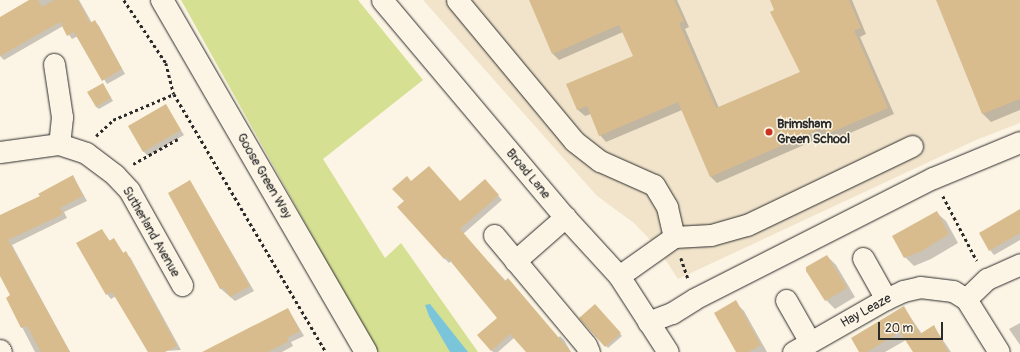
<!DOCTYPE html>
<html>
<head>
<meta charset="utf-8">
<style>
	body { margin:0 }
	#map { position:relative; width:1020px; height:352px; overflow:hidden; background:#fcf5e5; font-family:Pangolin,sans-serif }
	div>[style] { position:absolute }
	.built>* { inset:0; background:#f2e4cb }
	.green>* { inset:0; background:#d5e093 }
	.water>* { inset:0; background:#7bc5db }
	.shadow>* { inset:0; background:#0003 }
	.building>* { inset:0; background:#d9bc8e }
	.path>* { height:2.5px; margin-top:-1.25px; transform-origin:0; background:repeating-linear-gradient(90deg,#2b2b2b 0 3px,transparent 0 6px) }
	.roads { filter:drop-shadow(0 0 1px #2b2b2b) drop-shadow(0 0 1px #2b2b2b) }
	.minor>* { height:21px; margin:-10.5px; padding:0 10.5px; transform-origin:10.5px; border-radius:10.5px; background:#fcf5e5 }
	.major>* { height:22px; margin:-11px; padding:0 11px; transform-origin:11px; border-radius:11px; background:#fcf5e5 }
	.dots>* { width:11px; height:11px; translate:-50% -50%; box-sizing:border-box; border:2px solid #fcf5e5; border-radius:50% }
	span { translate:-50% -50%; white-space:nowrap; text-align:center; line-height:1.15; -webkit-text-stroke:3px #fcf5e5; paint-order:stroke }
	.poi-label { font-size:13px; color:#2b2b2b; font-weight:700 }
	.left { translate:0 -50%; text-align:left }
	.street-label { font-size:13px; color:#2b2b2b }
	.scale { position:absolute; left:878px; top:322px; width:65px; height:18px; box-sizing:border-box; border:2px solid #2b2b2b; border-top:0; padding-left:5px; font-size:12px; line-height:14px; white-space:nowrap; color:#2b2b2b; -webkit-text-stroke:3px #fcf5e5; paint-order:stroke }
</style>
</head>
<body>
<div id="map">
	<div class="built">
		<i style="clip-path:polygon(423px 0,1020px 0,1020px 123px,976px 140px,678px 279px,657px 247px,634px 223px,597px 196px)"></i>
	</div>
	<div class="green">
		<i style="clip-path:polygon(181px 0,358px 0,423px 80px,323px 159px,385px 258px,401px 243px,478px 352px,377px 352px)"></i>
	</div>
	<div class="water">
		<i style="clip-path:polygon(430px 304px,468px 352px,450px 352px,429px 316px,425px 305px)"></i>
	</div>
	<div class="shadow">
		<i style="clip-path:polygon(32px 0,79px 0,92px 23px,95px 22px,99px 26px,125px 74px,107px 84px,78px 36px,72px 39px,63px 26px,4px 60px,0 56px,0 30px)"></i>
		<i style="clip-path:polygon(530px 0,677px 0,689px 27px,685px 29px,719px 108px,801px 72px,771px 0,852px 0,866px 34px,860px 37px,894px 114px,834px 140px,829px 134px,717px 183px,710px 176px,682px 110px,606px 142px,600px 135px,591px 114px,585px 116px,578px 110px,568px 85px,634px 57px,623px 32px,559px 60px,553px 54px)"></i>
		<i style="clip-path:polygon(937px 0,1020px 0,1020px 110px,991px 122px,983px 114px)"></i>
		<i style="clip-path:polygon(103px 84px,113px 101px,99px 109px,96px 107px)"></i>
		<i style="clip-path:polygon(165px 106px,184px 135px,148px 156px,143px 151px)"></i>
		<i style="clip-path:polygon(73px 176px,87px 201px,64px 212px,67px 218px,12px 245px,70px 352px,35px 352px,7px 298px,12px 296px,0 274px,0 217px,41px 197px)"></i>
		<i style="clip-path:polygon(190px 181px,254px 291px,235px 301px,221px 289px,169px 193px)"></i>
		<i style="clip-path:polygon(412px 182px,460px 202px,489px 185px,502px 200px,463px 234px,558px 338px,560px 336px,564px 340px,571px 352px,530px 352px,515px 337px,498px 352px,493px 352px,478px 335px,498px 318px,451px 261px,449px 263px,445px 259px,398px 207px,405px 201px)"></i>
		<i style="clip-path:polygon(1020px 210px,1020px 240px,994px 255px,990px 250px)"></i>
		<i style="clip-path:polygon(937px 213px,946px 221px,958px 243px,931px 259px,914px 266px,905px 257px)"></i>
		<i style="clip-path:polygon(102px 230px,110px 241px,114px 239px,124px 254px,130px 257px,181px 350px,148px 352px,116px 296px,111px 299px,107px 294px)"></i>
		<i style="clip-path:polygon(827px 256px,836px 265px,855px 297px,835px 309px,826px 300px)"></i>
		<i style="clip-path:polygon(735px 302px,744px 311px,767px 352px,737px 352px)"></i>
		<i style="clip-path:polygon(595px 305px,622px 336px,608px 348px,581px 318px)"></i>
		<i style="clip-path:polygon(904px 308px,922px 334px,934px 327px,951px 352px,914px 352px,906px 340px,885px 352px,860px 352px)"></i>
		<i style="clip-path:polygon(288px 309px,304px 336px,291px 342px,293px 346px,282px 352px,223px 352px)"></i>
		<i style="clip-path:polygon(1020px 323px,1020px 345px,1009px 329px)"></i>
	</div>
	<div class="building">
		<i style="clip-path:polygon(29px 0,38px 0,42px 7px,54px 0,78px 0,90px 23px,95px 20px,122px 69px,102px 81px,74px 32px,67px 36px,60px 22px,0 56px,0 17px)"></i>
		<i style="clip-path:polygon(529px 0,674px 0,684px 21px,679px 23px,716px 108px,800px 72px,770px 12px,774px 10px,770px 0,849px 0,861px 28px,854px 30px,888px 108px,827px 134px,824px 127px,710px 177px,678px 102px,599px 136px,587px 106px,577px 110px,566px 84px,633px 56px,619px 25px,552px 54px)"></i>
		<i style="clip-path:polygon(936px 0,1020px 0,1020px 99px,982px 114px)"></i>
		<i style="clip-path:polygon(103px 83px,111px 98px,96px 107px,87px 92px)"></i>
		<i style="clip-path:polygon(166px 104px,181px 130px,143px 152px,128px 126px)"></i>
		<i style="clip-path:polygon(429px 166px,460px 201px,485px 179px,499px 195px,460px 229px,505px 281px,508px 278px,571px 352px,526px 352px,510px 334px,491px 351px,477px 335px,497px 318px,447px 257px,444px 259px,397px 207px,404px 201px,392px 189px,407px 176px,411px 181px)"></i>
		<i style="clip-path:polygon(73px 175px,83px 196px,60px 208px,63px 214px,8px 240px,70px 352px,41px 352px,27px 326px,21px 328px,6px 298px,10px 295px,0 276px,0 215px,40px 196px,38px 194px)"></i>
		<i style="clip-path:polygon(190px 180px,250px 286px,230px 297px,224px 288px,220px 289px,168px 193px)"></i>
		<i style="clip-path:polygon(1020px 209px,1020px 233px,989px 251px,979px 233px)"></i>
		<i style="clip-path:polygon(937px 211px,949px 234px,922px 251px,904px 258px,892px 236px)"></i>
		<i style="clip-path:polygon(102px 229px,109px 241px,114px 238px,123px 253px,126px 251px,177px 346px,165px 352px,148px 352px,112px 292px,106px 295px,76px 243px)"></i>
		<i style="clip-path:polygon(827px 255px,847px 288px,825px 301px,806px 271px,806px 267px)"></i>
		<i style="clip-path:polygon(736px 300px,761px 345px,749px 352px,736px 352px,714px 313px)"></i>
		<i style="clip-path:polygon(595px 304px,621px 333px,605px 347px,579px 318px)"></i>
		<i style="clip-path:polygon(904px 306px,920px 334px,934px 325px,948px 352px,913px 352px,900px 332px,867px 352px,859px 352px,851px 338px)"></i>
		<i style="clip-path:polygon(288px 308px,300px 331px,287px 338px,289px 341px,268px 352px,202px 352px)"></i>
	</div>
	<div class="path">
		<i style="left:124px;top:0;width:76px;rotate:56.3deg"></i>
		<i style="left:166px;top:63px;width:32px;rotate:76deg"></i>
		<i style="left:174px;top:94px;width:299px;rotate:59.5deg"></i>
		<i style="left:96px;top:136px;width:23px;rotate:-43deg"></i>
		<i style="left:113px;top:120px;width:66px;rotate:-23.1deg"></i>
		<i style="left:133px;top:164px;width:51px;rotate:-29.1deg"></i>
		<i style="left:943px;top:196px;width:73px;rotate:62.4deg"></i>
		<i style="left:681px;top:258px;width:21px;rotate:71deg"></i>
	</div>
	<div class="roads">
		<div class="minor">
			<i style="left:382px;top:0;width:284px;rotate:49.9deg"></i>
			<i style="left:565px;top:217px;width:80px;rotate:47.5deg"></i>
			<i style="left:619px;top:276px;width:90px;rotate:57.2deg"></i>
			<i style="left:457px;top:0;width:183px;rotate:50.3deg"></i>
			<i style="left:574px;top:141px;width:33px;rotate:38deg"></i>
			<i style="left:600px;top:161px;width:59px;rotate:24deg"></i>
			<i style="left:654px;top:185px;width:26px;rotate:59deg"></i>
			<i style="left:667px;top:207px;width:31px;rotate:77deg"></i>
			<i style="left:54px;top:64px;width:54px;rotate:81.4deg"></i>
			<i style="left:62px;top:117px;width:27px;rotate:96deg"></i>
			<i style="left:0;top:152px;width:60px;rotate:-7.7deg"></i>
			<i style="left:59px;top:144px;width:28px;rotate:18deg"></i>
			<i style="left:86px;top:153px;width:36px;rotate:37deg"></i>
			<i style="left:115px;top:175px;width:21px;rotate:47deg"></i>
			<i style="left:129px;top:190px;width:109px;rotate:60.8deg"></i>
			<i style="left:494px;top:235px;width:143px;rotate:50.1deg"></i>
			<i style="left:586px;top:345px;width:8px;rotate:67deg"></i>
			<i style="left:863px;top:258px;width:47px;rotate:60.7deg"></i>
			<i style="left:515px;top:261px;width:67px;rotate:-41.3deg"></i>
			<i style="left:619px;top:276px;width:67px;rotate:-35.3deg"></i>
			<i style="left:674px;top:237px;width:37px;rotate:-3deg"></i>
			<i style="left:711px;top:235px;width:37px;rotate:-16deg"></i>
			<i style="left:747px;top:225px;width:183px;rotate:-25.6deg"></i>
			<i style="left:966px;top:299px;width:29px;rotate:-44deg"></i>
			<i style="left:987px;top:279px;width:36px;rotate:-24deg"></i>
			<i style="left:786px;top:300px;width:48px;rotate:60.3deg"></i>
			<i style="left:648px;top:322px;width:26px;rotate:-21deg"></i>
			<i style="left:672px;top:313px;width:26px;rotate:-32deg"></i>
			<i style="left:694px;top:299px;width:268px;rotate:-26.9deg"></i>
			<i style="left:933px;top:178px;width:94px;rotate:-22.5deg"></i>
			<i style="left:0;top:350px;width:2px;rotate:63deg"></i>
			<i style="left:793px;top:352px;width:107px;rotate:-29.7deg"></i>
			<i style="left:886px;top:299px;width:19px;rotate:-25deg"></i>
			<i style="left:903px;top:291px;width:17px;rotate:-13deg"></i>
			<i style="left:920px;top:287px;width:33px;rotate:7deg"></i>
			<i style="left:953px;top:291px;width:15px;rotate:32deg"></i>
			<i style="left:966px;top:299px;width:62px;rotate:58.1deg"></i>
		</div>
		<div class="major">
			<i style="left:162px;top:0;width:407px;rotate:59.9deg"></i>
		</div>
	</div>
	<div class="dots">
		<i style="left:769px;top:132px;background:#c8321e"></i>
	</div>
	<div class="poi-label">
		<span class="left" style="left:777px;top:132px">Brimsham<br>Green School</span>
	</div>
	<div class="street-label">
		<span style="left:528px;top:174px;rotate:50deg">Broad Lane</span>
		<span style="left:264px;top:176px;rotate:60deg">Goose Green Way</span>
		<span style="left:151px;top:232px;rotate:60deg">Sutherland Avenue</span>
		<span style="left:866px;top:311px;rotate:-29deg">Hay Leaze</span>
	</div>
	<div class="scale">20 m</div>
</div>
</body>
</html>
